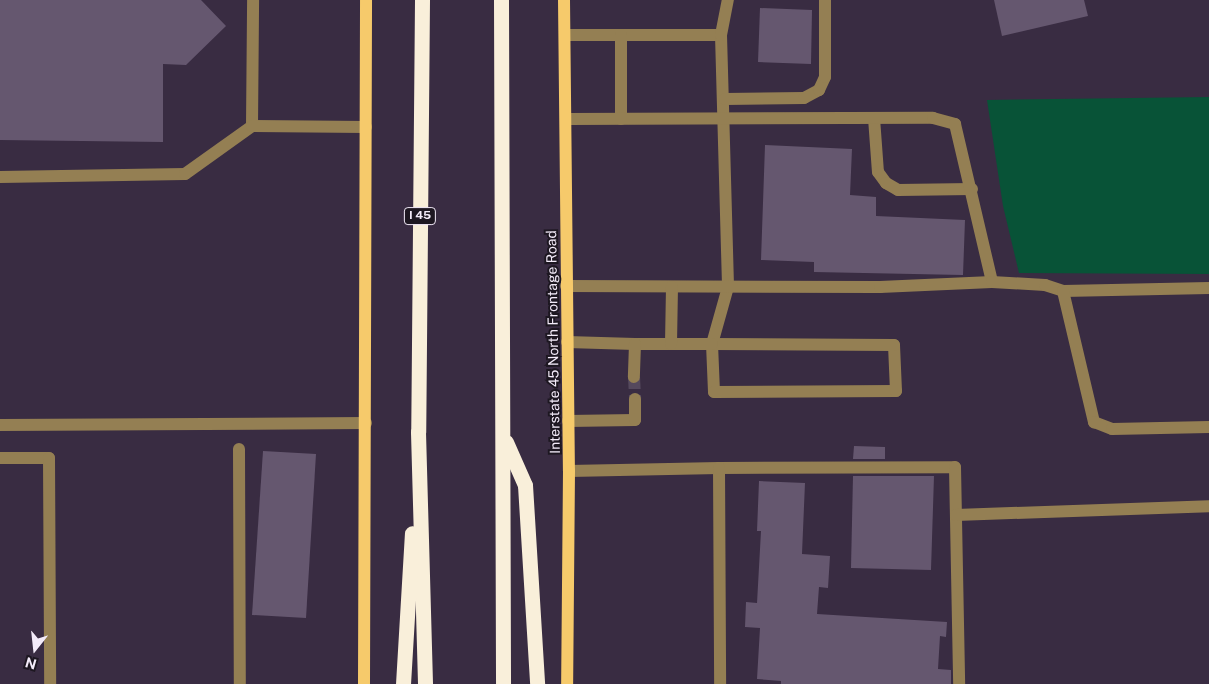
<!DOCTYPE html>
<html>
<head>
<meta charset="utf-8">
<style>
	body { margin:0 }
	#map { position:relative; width:1209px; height:684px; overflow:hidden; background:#392c42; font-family:"Public Sans",sans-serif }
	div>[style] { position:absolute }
	.green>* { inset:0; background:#085337 }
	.building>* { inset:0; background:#65576f }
	.minor-tunnel>* { height:12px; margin-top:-6px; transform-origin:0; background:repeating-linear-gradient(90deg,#55495d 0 12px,transparent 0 18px) }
	.minor>* { height:12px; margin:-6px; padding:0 6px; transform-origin:6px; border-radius:6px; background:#947f53 }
	.major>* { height:12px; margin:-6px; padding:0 6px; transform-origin:6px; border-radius:6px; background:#f6ca6b }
	.highway>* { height:15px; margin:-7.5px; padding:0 7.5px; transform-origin:7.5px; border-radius:7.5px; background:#f9efda }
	span { translate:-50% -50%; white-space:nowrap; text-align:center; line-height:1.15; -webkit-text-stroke:4px #1d1721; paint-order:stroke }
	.shield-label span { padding:1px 4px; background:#1d1721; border:1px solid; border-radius:4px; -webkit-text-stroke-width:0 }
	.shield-label { font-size:12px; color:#f3ebf9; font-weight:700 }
	.street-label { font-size:14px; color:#f3ebf9 }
	.north { position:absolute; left:10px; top:624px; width:50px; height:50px; -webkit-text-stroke:4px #1d1721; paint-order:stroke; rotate:196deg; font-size:14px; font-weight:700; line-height:20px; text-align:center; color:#f3ebf9 }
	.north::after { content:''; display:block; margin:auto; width:18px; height:22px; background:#f3ebf9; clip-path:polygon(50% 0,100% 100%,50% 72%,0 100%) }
</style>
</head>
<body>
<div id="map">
	<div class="green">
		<i style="clip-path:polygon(1209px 97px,1209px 274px,1019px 273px,1003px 206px,987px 100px)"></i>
	</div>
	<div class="building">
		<i style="clip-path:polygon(0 0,201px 0,226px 26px,186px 65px,163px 64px,163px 142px,0 140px)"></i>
		<i style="clip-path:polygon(994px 0,1084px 0,1088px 16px,1002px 36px)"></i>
		<i style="clip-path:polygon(760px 8px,812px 10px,811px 64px,758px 62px)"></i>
		<i style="clip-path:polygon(765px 145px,852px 149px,850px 195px,876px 197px,876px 216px,965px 220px,963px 275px,814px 272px,814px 262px,761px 260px)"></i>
		<i style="clip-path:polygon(854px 446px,885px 447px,885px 459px,853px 459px)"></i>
		<i style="clip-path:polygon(263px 451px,316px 454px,306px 618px,252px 615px)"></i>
		<i style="clip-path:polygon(853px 476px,934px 476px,931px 570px,851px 568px)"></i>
		<i style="clip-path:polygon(759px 481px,805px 483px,802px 554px,830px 556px,828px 588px,819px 587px,817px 614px,947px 622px,946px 637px,940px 636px,938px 669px,951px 670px,951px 684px,781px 684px,781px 681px,757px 679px,760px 628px,745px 627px,746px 602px,757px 603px,761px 531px,757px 531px)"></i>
	</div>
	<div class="minor-tunnel">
		<i style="left:634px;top:377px;width:22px;rotate:87deg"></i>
	</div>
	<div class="minor">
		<i style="left:565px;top:35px;width:156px"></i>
		<i style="left:721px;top:35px;width:252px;rotate:88.4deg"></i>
		<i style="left:728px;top:287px;width:59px;rotate:105.7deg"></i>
		<i style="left:712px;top:344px;width:48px;rotate:87.6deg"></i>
		<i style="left:714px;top:392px;width:182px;rotate:-0.3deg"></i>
		<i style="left:896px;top:391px;width:46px;rotate:-92.5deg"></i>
		<i style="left:894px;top:345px;width:182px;rotate:-179.7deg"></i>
		<i style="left:712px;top:344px;width:77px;rotate:180deg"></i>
		<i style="left:621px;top:35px;width:84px;rotate:90deg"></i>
		<i style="left:721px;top:35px;width:36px;rotate:-79deg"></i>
		<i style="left:725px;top:99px;width:79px;rotate:-0.7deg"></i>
		<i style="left:804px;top:98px;width:17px;rotate:-28deg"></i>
		<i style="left:819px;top:90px;width:14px;rotate:-65deg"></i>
		<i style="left:825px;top:77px;width:77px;rotate:-90deg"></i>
		<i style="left:874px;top:118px;width:54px;rotate:85.8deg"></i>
		<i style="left:878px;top:172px;width:14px;rotate:54deg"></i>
		<i style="left:886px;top:183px;width:14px;rotate:30deg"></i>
		<i style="left:898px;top:190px;width:74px;rotate:-0.8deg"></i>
		<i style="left:568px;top:119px;width:365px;rotate:-0.2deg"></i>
		<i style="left:933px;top:118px;width:23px;rotate:15deg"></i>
		<i style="left:955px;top:124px;width:162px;rotate:76.8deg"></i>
		<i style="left:252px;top:126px;width:126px;rotate:-89.5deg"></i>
		<i style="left:0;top:177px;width:185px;rotate:-0.9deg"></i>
		<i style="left:185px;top:174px;width:82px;rotate:-35.6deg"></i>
		<i style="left:252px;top:126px;width:114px;rotate:0.5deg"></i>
		<i style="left:566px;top:286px;width:314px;rotate:0.2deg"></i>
		<i style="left:880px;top:287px;width:112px;rotate:-2.6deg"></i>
		<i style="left:992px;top:282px;width:53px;rotate:3.2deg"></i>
		<i style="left:1045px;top:285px;width:19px;rotate:18deg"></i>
		<i style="left:1063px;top:291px;width:146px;rotate:-1.2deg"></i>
		<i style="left:1063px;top:291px;width:135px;rotate:76.7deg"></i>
		<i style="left:1094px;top:422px;width:19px;rotate:21deg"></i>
		<i style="left:1112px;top:429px;width:97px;rotate:-1.2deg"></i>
		<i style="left:567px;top:342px;width:68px;rotate:1.7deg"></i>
		<i style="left:635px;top:344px;width:33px;rotate:92deg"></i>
		<i style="left:671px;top:344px;width:57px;rotate:-89deg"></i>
		<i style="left:568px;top:421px;width:67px;rotate:-0.9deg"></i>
		<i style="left:635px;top:420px;width:21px;rotate:-90deg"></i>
		<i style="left:0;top:425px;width:366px;rotate:-0.3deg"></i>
		<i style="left:239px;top:449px;width:235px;rotate:89.8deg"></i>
		<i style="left:0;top:458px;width:49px"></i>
		<i style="left:49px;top:458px;width:226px;rotate:89.7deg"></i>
		<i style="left:719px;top:468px;width:236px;rotate:-0.2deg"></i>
		<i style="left:955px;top:467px;width:217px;rotate:88.9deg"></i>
		<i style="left:569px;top:471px;width:150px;rotate:-1.1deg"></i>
		<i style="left:719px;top:468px;width:216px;rotate:89.7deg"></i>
		<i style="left:956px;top:515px;width:253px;rotate:-2deg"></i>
	</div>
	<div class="major">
		<i style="left:564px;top:0;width:471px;rotate:89.4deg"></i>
		<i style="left:569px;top:471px;width:213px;rotate:90.5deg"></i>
		<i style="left:364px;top:684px;width:684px;rotate:-89.83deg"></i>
	</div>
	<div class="highway">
		<i style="left:422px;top:0;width:432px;rotate:90.5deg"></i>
		<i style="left:418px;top:432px;width:252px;rotate:88.4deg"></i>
		<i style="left:501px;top:0;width:684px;rotate:89.83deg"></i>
		<i style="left:506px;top:442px;width:47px;rotate:66.2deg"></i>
		<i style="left:525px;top:485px;width:199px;rotate:86.5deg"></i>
		<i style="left:403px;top:684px;width:151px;rotate:-86.6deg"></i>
	</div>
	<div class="shield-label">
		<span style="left:420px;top:216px">I 45</span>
	</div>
	<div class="street-label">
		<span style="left:553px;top:342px;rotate:-91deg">Interstate 45 North Frontage Road</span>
	</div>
	<div class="north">N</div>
</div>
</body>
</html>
